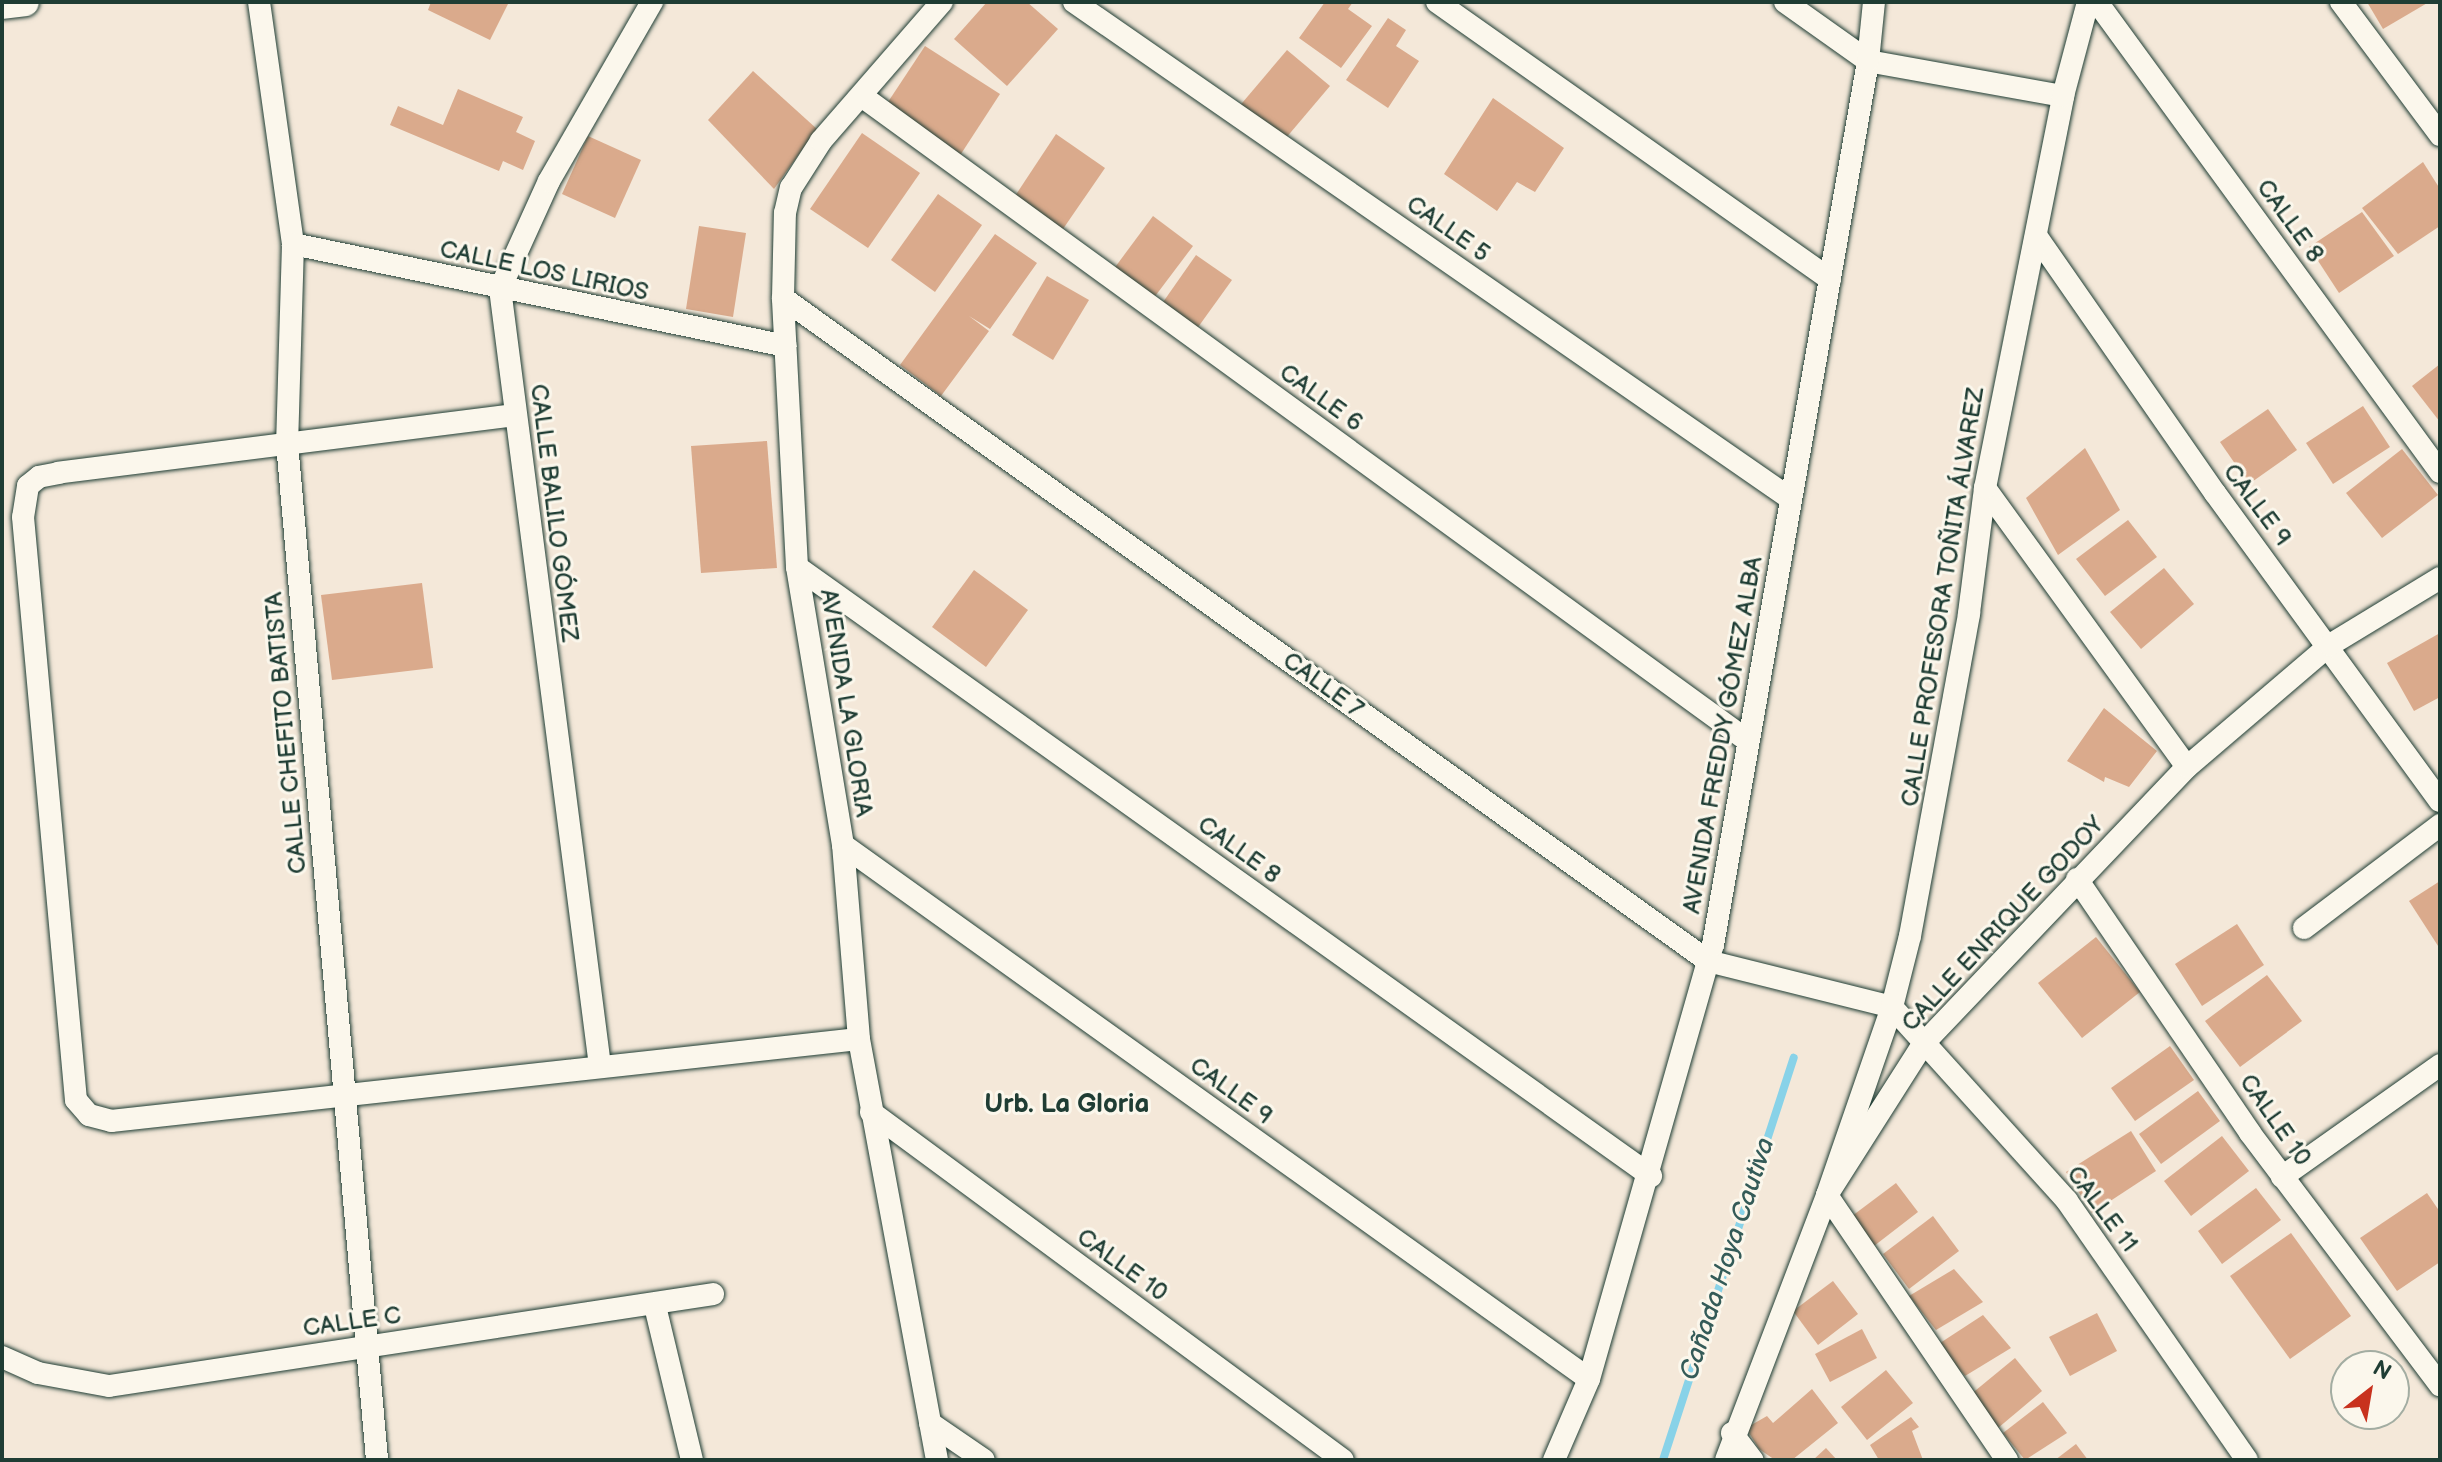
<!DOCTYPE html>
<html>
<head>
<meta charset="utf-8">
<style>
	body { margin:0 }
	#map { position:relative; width:2442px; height:1462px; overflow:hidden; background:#f4e8d9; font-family:"Balsamiq Sans",sans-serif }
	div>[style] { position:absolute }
	.stream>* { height:8px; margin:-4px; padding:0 4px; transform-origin:4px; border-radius:4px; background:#88d2e8 }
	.building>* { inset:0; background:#daaa8c }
	.roads { filter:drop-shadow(0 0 2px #1f3d34) drop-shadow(0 0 2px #1f3d34) }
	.minor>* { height:22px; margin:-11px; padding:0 11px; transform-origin:11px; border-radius:11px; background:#fbf7ec }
	.tertiary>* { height:28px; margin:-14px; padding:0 14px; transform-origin:14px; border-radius:14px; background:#fbf7ec }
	span { translate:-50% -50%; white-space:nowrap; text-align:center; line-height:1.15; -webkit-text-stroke:6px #fbf7ec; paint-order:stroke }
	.street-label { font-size:24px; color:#1f3d34 }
	.neighbourhood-label { font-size:26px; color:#1f3d34; font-weight:700 }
	.water-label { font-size:26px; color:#345b58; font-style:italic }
	.frame { position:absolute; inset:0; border:4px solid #1f3d34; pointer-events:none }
	.north { position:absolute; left:2330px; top:1350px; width:80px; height:80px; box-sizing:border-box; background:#fbf7ec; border:2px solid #a3ada2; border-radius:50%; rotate:31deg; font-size:22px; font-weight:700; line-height:32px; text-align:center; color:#1f3d34 }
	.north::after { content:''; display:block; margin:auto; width:28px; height:36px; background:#c8321e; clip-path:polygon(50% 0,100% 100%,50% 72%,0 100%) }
</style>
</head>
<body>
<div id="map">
	<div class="stream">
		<i style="left:1663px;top:1460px;width:423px;rotate:-72deg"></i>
	</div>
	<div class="building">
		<i style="clip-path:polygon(431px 2px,509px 2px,490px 40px,428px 10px)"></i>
		<i style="clip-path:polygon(987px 2px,1027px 2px,1058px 29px,1007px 86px,954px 39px)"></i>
		<i style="clip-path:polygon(1325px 2px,1353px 2px,1348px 9px,1372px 26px,1341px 68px,1299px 38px)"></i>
		<i style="clip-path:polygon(2367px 2px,2429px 2px,2383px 29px)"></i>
		<i style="clip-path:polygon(1388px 18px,1406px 30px,1396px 46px,1419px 61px,1388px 108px,1346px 80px)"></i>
		<i style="clip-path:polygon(925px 46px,1000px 94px,959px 157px,884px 108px)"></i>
		<i style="clip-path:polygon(1287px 50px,1330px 86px,1280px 145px,1237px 109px)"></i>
		<i style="clip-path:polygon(753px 71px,817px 129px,774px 189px,708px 120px)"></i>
		<i style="clip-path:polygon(458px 89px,523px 117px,516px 132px,535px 141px,523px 170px,503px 161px,499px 171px,390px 125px,398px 106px,443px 125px)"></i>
		<i style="clip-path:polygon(1493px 98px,1564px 148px,1535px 192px,1517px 182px,1497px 211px,1444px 174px)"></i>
		<i style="clip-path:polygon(862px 133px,920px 173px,868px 248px,810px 209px)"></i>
		<i style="clip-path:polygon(1056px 134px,1105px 168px,1063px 229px,1015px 196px)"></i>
		<i style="clip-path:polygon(588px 136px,641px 160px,615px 218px,562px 194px)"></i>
		<i style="clip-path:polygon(2423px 162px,2440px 189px,2440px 226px,2398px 254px,2362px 208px)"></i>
		<i style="clip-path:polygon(938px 194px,982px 225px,935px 292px,891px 260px)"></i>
		<i style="clip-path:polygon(2362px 212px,2394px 256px,2339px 293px,2309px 247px)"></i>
		<i style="clip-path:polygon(1153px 216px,1193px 246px,1153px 299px,1113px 270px)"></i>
		<i style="clip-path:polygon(699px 226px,746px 233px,733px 317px,686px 309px)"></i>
		<i style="clip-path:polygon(995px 234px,1037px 263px,990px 329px,969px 316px,989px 331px,941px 396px,900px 365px)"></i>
		<i style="clip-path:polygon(1196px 255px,1232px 280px,1196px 330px,1161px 305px)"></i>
		<i style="clip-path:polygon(1047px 276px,1089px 300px,1053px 360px,1012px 335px)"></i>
		<i style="clip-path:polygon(2440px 364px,2440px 422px,2412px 386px)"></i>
		<i style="clip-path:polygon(2363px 406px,2390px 447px,2333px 484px,2306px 443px)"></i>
		<i style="clip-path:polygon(2268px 409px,2297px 450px,2249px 484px,2220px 442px)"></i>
		<i style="clip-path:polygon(767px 441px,777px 568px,701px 573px,691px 446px)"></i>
		<i style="clip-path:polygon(2085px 448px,2120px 510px,2058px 555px,2026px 498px)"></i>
		<i style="clip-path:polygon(2402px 449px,2438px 495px,2382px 538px,2346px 493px)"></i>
		<i style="clip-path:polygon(2128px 520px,2157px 557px,2105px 596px,2076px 559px)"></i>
		<i style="clip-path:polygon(2164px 568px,2194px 604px,2141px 649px,2110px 612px)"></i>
		<i style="clip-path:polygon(974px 570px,1028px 610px,986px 667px,932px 627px)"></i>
		<i style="clip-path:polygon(422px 583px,433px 668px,332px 680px,321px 595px)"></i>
		<i style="clip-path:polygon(2440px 633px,2440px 697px,2414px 711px,2387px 663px)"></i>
		<i style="clip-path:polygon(2104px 708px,2157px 751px,2129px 787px,2105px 777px,2104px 782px,2067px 761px)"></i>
		<i style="clip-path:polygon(2440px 881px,2440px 949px,2409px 901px)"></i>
		<i style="clip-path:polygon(2237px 924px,2264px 965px,2202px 1006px,2175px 964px)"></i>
		<i style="clip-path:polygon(2096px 937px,2140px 992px,2082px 1038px,2038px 983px)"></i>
		<i style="clip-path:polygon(2267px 975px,2302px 1021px,2240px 1067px,2205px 1021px)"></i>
		<i style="clip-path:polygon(2170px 1046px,2194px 1080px,2135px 1121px,2111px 1088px)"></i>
		<i style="clip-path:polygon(2198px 1091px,2220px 1121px,2161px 1164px,2139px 1134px)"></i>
		<i style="clip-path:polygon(2131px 1131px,2156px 1171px,2092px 1213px,2066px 1172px)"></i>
		<i style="clip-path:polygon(2222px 1136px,2249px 1171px,2191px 1216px,2164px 1181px)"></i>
		<i style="clip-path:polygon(1896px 1183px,1918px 1212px,1874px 1246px,1852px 1216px)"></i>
		<i style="clip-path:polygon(2256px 1188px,2281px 1220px,2222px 1264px,2198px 1231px)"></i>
		<i style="clip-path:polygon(2427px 1193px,2440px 1212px,2440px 1262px,2397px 1291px,2360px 1238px)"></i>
		<i style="clip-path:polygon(1933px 1216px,1959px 1251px,1909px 1289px,1883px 1254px)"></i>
		<i style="clip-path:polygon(2291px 1233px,2351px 1316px,2290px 1359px,2230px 1276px)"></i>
		<i style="clip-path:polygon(1954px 1269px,1983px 1302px,1936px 1330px,1909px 1296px)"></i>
		<i style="clip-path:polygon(1833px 1281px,1858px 1314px,1818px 1345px,1793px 1311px)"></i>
		<i style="clip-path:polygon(2097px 1313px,2117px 1351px,2070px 1376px,2049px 1337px)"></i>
		<i style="clip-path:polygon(1983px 1315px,2011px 1348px,1965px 1376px,1937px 1345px)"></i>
		<i style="clip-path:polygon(1862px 1329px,1877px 1358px,1830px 1382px,1815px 1354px)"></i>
		<i style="clip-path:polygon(2015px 1358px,2042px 1391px,1998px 1428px,1970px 1395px)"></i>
		<i style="clip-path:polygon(1886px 1370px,1913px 1403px,1867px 1440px,1841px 1407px)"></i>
		<i style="clip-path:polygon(1812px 1389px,1838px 1423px,1792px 1460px,1775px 1460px,1759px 1449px,1746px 1428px,1767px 1416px,1773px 1423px)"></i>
		<i style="clip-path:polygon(2043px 1402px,2067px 1433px,2025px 1460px,2003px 1433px)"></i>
		<i style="clip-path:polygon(1911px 1417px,1919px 1427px,1912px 1431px,1923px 1460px,1879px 1460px,1870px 1445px)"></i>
		<i style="clip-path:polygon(2076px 1444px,2088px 1460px,2055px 1460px)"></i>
		<i style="clip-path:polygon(1826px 1448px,1837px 1460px,1813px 1460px)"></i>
	</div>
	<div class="roads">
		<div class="minor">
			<i style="left:259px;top:2px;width:244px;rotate:82deg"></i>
			<i style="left:293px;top:244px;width:199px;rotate:91.7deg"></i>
			<i style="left:287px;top:443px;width:1021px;rotate:84.94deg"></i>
			<i style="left:1074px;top:2px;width:872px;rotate:34.73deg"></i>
			<i style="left:1437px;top:2px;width:481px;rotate:35.2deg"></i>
			<i style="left:1785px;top:2px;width:102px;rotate:35.4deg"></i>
			<i style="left:1868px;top:61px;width:198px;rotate:10.2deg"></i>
			<i style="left:2097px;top:2px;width:582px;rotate:53.88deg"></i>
			<i style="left:2341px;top:2px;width:166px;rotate:53.3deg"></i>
			<i style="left:863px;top:97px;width:1095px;rotate:36.04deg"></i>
			<i style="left:2037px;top:237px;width:312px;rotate:55.2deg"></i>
			<i style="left:2215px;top:493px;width:381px;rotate:53.9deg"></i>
			<i style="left:293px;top:244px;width:503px;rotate:11.69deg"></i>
			<i style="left:783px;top:298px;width:1138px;rotate:35.63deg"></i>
			<i style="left:1708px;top:961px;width:190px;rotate:14deg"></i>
			<i style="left:1892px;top:1007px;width:261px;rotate:47.9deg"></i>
			<i style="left:2067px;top:1201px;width:315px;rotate:55.2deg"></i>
			<i style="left:515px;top:415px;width:460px;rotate:172.8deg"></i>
			<i style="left:59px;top:473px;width:20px;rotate:169deg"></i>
			<i style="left:39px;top:477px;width:14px;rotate:141deg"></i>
			<i style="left:28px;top:486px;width:31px;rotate:99deg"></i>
			<i style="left:23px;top:517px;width:585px;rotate:84.81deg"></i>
			<i style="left:76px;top:1100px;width:20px;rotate:49deg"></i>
			<i style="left:89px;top:1115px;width:23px;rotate:15deg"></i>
			<i style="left:111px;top:1121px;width:752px;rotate:-6.26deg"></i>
			<i style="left:1985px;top:488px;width:344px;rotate:54.1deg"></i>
			<i style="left:797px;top:567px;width:1049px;rotate:35.49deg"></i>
			<i style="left:843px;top:845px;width:917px;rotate:35.6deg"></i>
			<i style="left:2077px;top:879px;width:307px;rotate:55.7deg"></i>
			<i style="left:2250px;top:1133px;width:316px;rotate:53deg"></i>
			<i style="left:2304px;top:928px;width:171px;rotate:-37.1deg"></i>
			<i style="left:600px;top:1066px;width:783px;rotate:-97.33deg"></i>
			<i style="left:500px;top:289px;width:119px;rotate:-65.6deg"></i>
			<i style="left:549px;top:181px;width:207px;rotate:-60.1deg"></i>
			<i style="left:871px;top:1112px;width:586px;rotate:36.4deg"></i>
			<i style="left:2282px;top:1177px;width:194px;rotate:-35.3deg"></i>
			<i style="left:655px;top:1306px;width:158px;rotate:76.5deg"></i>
			<i style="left:2px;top:1357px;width:39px;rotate:24deg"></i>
			<i style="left:38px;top:1373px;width:72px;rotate:10.4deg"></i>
			<i style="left:109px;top:1386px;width:611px;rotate:-8.66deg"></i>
			<i style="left:930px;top:1423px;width:65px;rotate:34.4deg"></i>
			<i style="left:1732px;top:1433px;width:34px;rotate:53deg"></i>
			<i style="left:937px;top:1460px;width:428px;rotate:-100.5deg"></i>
			<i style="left:859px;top:1039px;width:195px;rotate:-94.7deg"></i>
			<i style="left:843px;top:845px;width:282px;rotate:-99.4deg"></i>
			<i style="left:797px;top:567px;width:269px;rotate:-93deg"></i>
			<i style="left:783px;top:298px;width:85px;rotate:-88.7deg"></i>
			<i style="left:785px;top:213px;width:26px;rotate:-77deg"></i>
			<i style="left:791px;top:188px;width:56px;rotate:-57.4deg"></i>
			<i style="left:821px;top:141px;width:184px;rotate:-49deg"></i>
			<i style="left:1554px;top:1460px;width:88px;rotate:-66.6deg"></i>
			<i style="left:1589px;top:1379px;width:451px;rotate:-74.1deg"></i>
			<i style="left:1713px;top:945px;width:897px;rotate:-80.05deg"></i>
			<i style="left:1868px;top:61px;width:59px;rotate:-84.2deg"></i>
			<i style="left:1726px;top:1460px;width:284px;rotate:-69.1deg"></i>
			<i style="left:1827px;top:1195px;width:180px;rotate:-57.5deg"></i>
			<i style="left:1924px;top:1043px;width:381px;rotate:-46.4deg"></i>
			<i style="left:2187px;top:767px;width:188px;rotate:-40.5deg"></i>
			<i style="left:2330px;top:645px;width:129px;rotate:-31.3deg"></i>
			<i style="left:2007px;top:1460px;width:320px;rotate:-124.2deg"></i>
			<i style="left:1827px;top:1195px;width:199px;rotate:-70.9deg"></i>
			<i style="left:1892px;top:1007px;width:73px;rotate:-75.8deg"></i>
			<i style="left:1910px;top:936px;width:328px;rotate:-79.6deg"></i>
			<i style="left:1969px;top:613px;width:126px;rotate:-82.7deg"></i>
			<i style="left:1985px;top:488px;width:400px;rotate:-78.7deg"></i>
			<i style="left:2063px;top:96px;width:97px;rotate:-75.1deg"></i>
		</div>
		<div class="tertiary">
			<i style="left:2px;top:5px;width:23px;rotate:-7deg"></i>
		</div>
	</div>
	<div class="street-label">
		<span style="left:2290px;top:221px;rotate:54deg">CALLE 8</span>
		<span style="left:1448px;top:229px;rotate:35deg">CALLE 5</span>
		<span style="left:544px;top:271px;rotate:12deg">CALLE LOS LIRIOS</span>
		<span style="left:1321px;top:398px;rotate:36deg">CALLE 6</span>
		<span style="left:2257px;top:505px;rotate:53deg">CALLE 9</span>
		<span style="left:554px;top:513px;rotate:83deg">CALLE BALILO GÓMEZ</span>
		<span style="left:1943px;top:597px;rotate:-81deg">CALLE PROFESORA TOÑITA ÁLVAREZ</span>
		<span style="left:1323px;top:685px;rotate:36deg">CALLE 7</span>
		<span style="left:846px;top:703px;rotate:81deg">AVENIDA LA GLORIA</span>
		<span style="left:286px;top:733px;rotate:-95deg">CALLE CHEFITO BATISTA</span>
		<span style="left:1723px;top:735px;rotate:-80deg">AVENIDA FREDDY GÓMEZ ALBA</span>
		<span style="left:1239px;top:850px;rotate:36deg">CALLE 8</span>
		<span style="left:2003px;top:924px;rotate:-47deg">CALLE ENRIQUE GODOY</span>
		<span style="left:1231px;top:1091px;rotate:36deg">CALLE 9</span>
		<span style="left:2275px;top:1120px;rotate:55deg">CALLE 10</span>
		<span style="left:2102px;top:1209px;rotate:53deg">CALLE 11</span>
		<span style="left:1122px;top:1265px;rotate:36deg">CALLE 10</span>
		<span style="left:352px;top:1322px;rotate:-8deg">CALLE C</span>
	</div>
	<div class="neighbourhood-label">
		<span style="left:1067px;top:1105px">Urb. La Gloria</span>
	</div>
	<div class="water-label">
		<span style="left:1728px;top:1259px;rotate:-72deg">Cañada Hoya Cautiva</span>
	</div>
	<div class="frame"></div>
	<div class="north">N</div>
</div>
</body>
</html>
